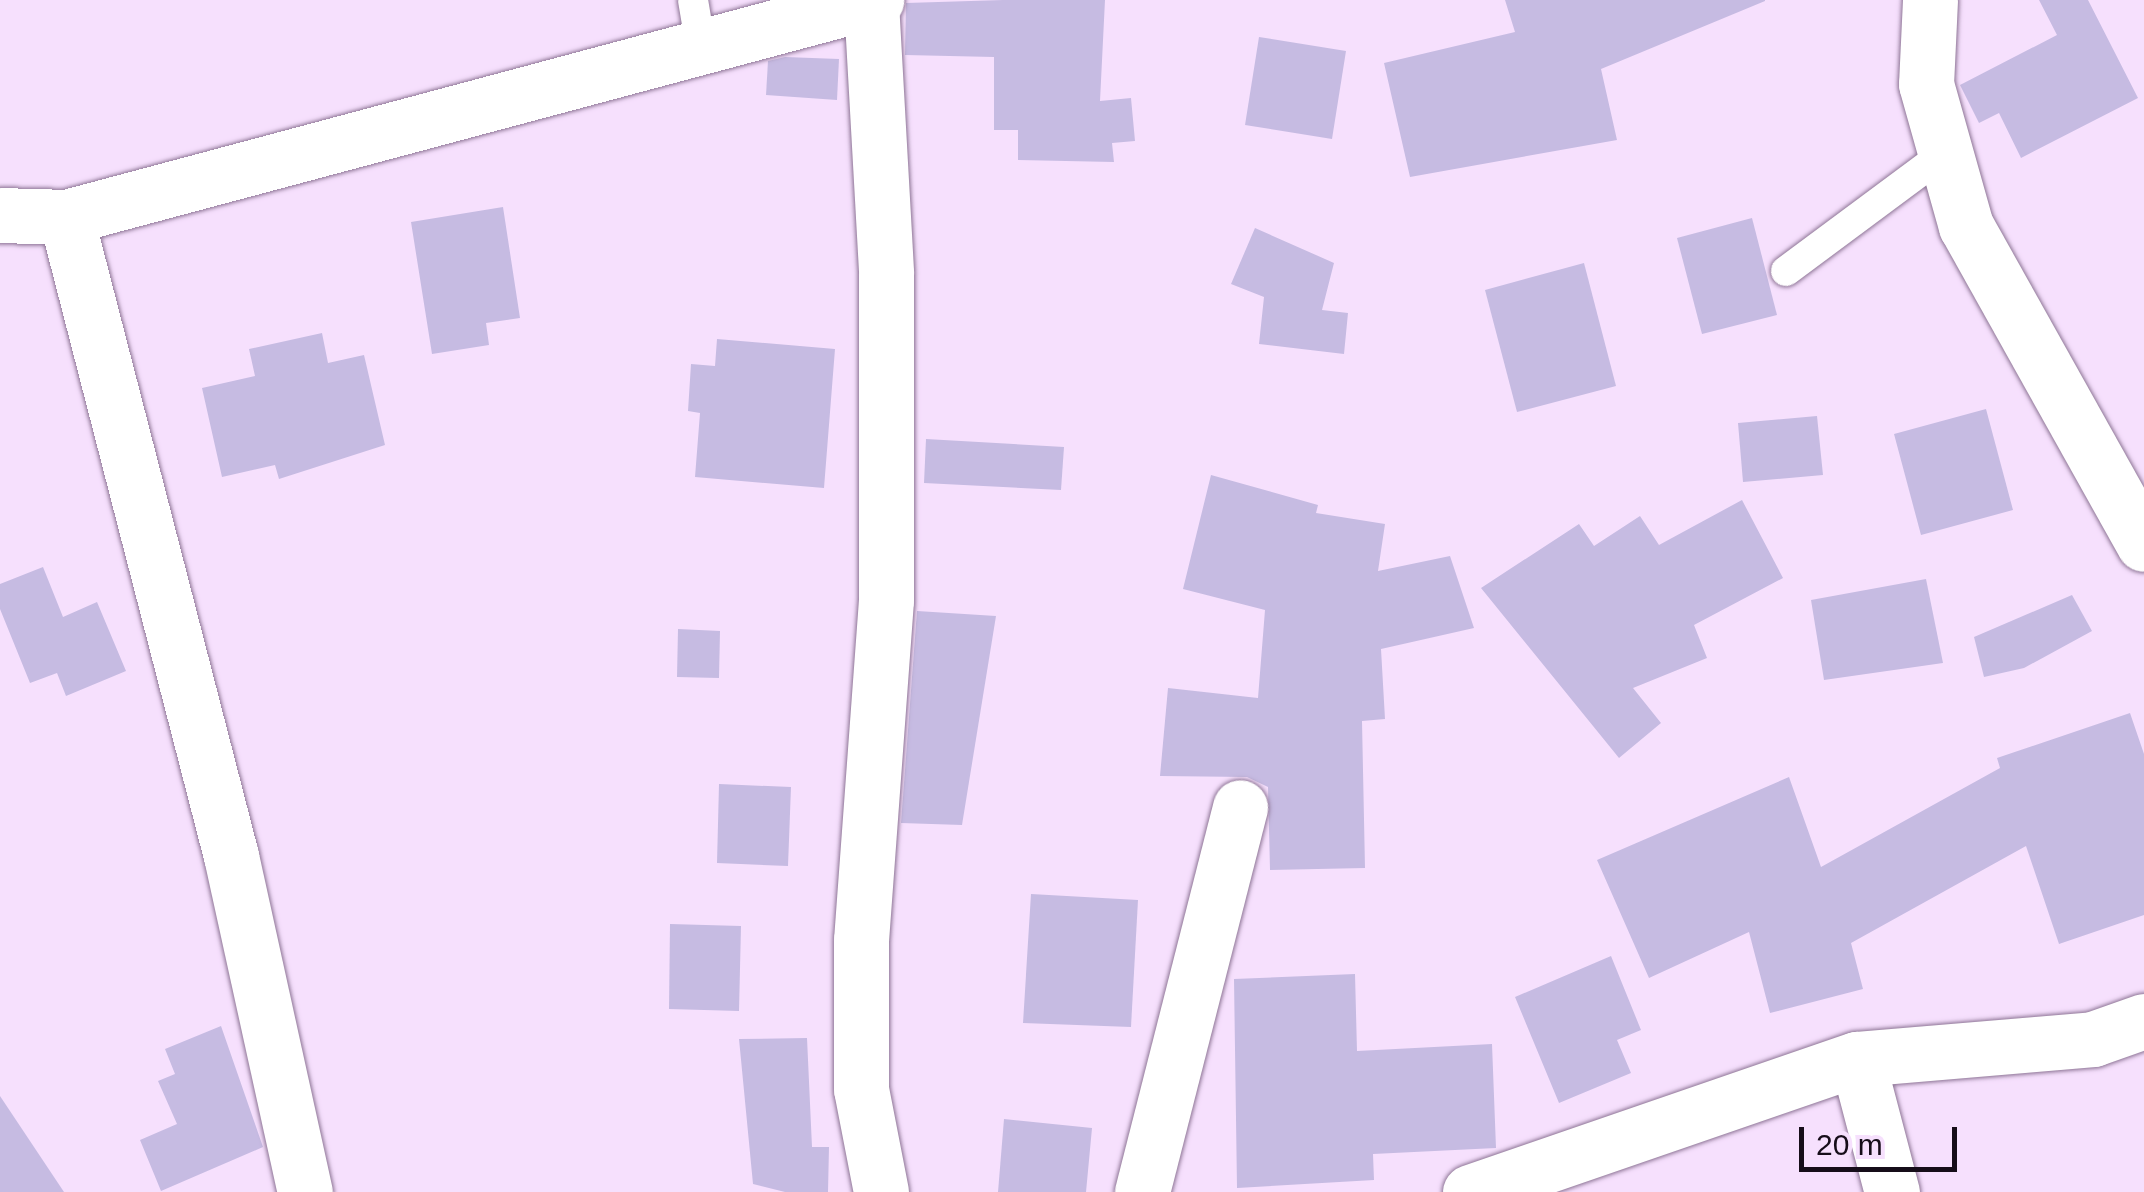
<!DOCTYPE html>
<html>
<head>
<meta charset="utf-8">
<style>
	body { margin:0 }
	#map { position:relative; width:2144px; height:1192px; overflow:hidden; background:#f6e0fd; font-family:Helvetica,sans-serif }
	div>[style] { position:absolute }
	.building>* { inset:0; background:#c6bbe2 }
	.roads { filter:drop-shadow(0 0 2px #8e7596) drop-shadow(0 0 2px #8e7596) }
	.lane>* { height:30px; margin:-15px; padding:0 15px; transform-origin:15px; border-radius:15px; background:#fff }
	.street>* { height:55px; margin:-27.5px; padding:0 27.5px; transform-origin:27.5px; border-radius:27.5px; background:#fff }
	span { translate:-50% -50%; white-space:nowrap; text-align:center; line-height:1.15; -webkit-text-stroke:8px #f6e0fd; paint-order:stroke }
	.scale { position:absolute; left:1799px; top:1127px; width:158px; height:45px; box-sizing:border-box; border:5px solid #160d19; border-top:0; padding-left:12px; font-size:30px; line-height:35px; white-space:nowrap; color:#160d19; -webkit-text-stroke:8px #f6e0fd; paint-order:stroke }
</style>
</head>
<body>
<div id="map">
	<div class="building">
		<i style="clip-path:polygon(1003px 0,1105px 0,1100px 101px,1131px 98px,1135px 141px,1112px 143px,1114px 162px,1018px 160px,1018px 130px,994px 130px,994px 57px,905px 55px,906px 3px)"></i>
		<i style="clip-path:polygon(1505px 0,1765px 0,1765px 1px,1601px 69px,1617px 140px,1410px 177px,1384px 63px,1515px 32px)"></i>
		<i style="clip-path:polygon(2039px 0,2088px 0,2138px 98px,2021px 158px,1999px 113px,1979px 123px,1960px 85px,2057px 35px)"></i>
		<i style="clip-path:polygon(1259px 37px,1346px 51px,1332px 139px,1245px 125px)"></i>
		<i style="clip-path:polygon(785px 57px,839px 59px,837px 100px,766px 95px,768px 61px)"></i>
		<i style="clip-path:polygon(503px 207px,520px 318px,486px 323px,489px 345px,432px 354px,411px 222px)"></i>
		<i style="clip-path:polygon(1752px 218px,1777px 315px,1702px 334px,1677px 238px)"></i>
		<i style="clip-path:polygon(1255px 228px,1334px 263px,1322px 310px,1348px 313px,1344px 354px,1259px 344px,1264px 297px,1231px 284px)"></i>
		<i style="clip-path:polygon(1584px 263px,1616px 386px,1517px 412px,1485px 290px)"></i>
		<i style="clip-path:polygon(322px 333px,328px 363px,364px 355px,385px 445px,279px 479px,275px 465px,222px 477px,202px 388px,255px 376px,249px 349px)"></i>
		<i style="clip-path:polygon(717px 339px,835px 349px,824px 488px,695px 477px,700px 413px,688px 411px,691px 364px,715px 366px)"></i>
		<i style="clip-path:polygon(1986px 409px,2013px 510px,1921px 535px,1894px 434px)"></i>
		<i style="clip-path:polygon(1817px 416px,1823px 475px,1743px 482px,1738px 423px)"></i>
		<i style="clip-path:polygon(926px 439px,1064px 447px,1061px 490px,924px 483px)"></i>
		<i style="clip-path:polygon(1211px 475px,1318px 505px,1316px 513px,1385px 524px,1378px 571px,1450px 556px,1474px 628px,1381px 649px,1385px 719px,1362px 721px,1365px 868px,1270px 870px,1268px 787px,1247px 777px,1160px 776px,1168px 688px,1258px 698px,1265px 610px,1183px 589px)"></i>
		<i style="clip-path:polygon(1742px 500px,1783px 578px,1694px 625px,1707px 658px,1633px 688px,1661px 723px,1619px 758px,1481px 588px,1579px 524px,1594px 546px,1640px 516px,1659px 545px)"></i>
		<i style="clip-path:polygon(43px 567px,63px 617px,97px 602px,126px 671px,66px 696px,57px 673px,30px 683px,0 609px,0 584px)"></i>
		<i style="clip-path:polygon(1926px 579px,1943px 663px,1824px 680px,1811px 600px)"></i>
		<i style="clip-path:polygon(2072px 595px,2092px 631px,2024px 668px,1984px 677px,1974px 637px)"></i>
		<i style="clip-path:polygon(917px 611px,996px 616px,962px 825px,901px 823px)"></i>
		<i style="clip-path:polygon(678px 629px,720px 631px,719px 678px,677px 677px)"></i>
		<i style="clip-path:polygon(2130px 713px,2144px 754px,2144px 915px,2059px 944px,2026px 846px,1851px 943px,1863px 989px,1770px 1013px,1749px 932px,1649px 978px,1597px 860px,1789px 777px,1821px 867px,2000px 768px,1997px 758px)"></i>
		<i style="clip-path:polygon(719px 784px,791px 787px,788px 866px,717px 863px)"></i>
		<i style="clip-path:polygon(1031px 894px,1138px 900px,1131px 1027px,1023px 1023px)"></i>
		<i style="clip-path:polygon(670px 924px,741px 926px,739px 1011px,669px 1009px)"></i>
		<i style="clip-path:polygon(1611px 956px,1641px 1030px,1617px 1040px,1631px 1073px,1559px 1103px,1515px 997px)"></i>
		<i style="clip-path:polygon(1355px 974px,1357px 1051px,1492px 1044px,1496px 1148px,1373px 1154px,1374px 1180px,1237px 1188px,1234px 979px)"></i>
		<i style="clip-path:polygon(221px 1026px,263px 1147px,161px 1191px,140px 1140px,177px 1124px,158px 1081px,175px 1074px,165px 1049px)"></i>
		<i style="clip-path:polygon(807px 1038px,812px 1147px,829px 1147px,828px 1192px,785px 1192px,753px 1184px,739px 1039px)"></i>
		<i style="clip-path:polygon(0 1096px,64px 1192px,0 1192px)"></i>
		<i style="clip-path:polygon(1004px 1119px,1092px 1128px,1086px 1192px,998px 1192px)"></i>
	</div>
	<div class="roads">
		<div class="lane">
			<i style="left:693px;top:0;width:49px;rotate:80.5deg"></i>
			<i style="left:1786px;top:271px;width:193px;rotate:-36.6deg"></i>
		</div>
		<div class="street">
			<i style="left:1930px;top:0;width:84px;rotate:92.7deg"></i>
			<i style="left:1926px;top:84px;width:148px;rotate:74.3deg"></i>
			<i style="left:1966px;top:226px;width:364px;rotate:60.8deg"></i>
			<i style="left:871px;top:2px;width:272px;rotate:86.8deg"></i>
			<i style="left:886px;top:274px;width:326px;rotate:90deg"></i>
			<i style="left:886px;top:600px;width:341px;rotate:94.2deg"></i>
			<i style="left:861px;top:940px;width:149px;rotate:90deg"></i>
			<i style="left:861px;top:1089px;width:105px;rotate:79deg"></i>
			<i style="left:0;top:215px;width:66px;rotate:1.7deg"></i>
			<i style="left:66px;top:217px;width:839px;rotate:-15deg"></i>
			<i style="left:66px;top:217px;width:660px;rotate:75.52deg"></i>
			<i style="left:231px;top:856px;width:344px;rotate:77.6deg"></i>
			<i style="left:1857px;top:1059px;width:138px;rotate:75.3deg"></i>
			<i style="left:1142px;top:1192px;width:397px;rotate:-75.7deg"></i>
			<i style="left:1470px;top:1192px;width:409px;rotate:-19deg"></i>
			<i style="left:1857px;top:1059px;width:237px;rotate:-4.8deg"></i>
			<i style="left:2093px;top:1039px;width:54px;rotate:-19.4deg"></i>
		</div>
	</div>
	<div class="scale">20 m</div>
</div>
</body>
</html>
